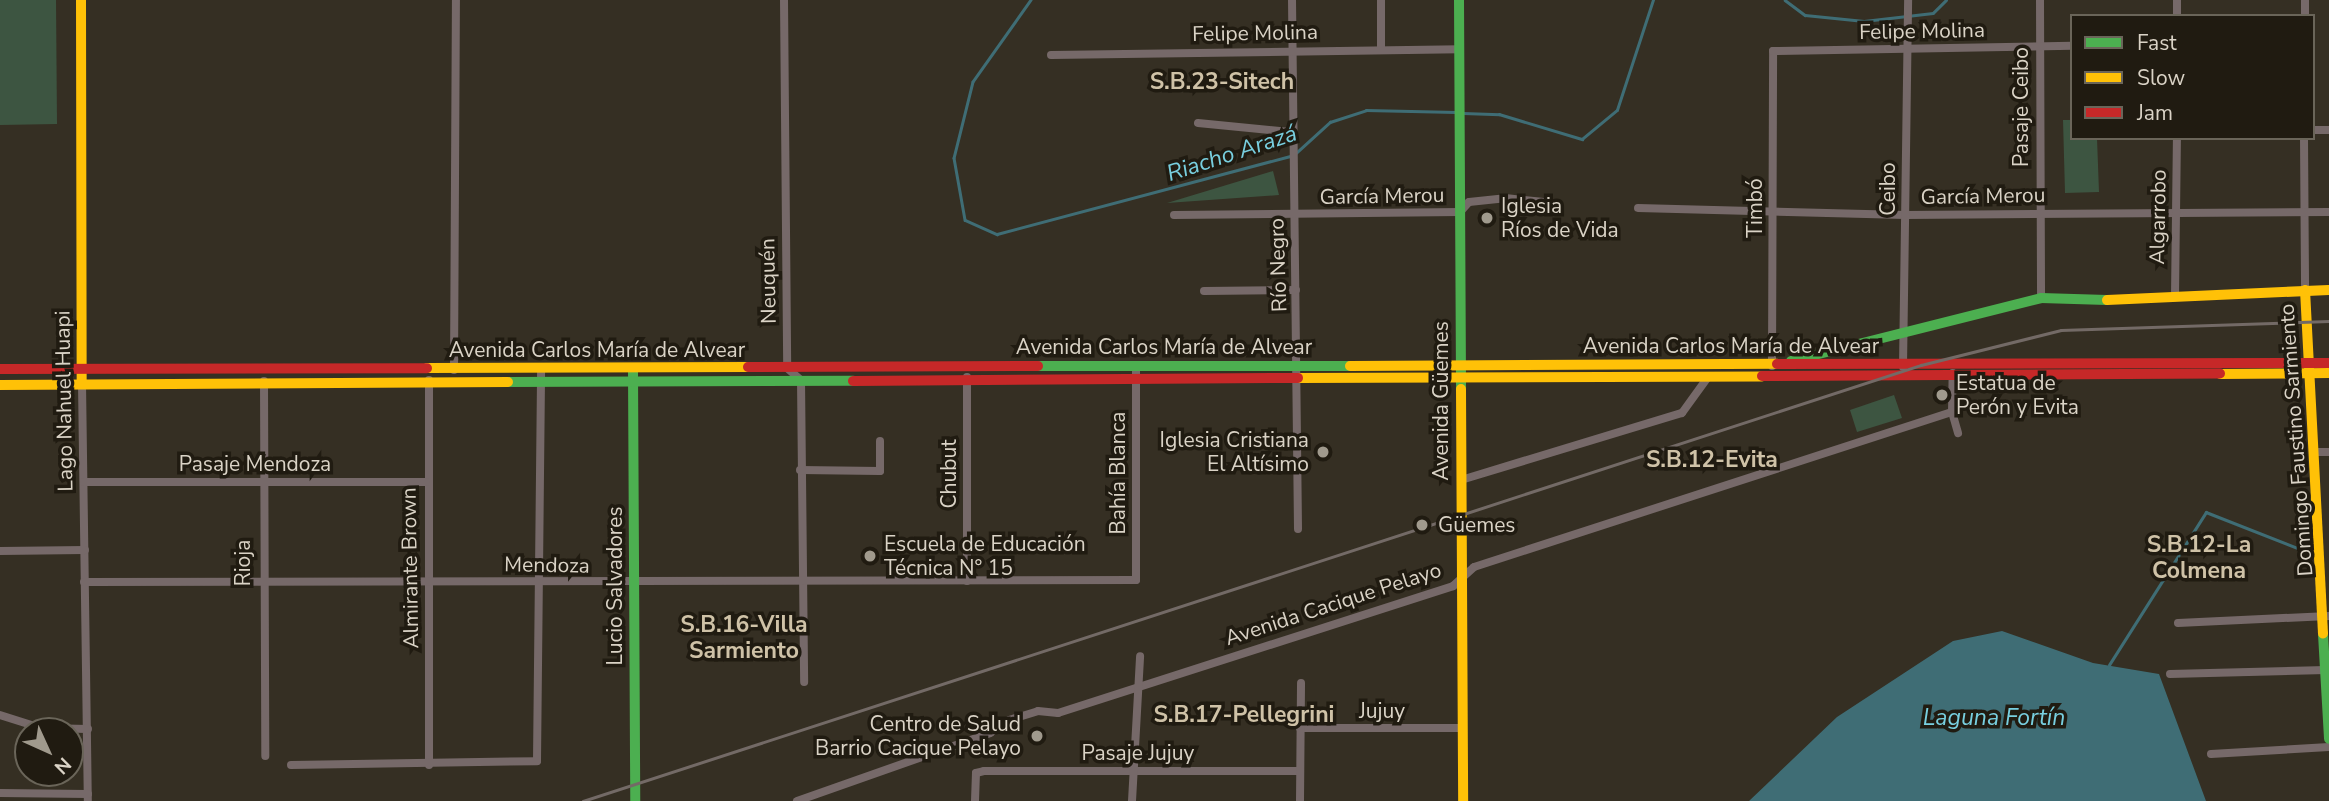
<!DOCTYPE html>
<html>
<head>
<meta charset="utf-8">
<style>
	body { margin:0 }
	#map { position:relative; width:2329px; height:801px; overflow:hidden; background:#352f23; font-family:"Nunito Sans",sans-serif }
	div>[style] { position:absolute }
	.green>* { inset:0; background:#3d5541 }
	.water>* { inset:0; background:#3f6d75 }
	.stream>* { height:2.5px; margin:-1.25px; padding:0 1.25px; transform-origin:1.25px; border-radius:1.25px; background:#3f6d75 }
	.street>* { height:8px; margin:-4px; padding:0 4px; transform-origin:4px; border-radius:4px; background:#766969 }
	.fast>* { height:10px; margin:-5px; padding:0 5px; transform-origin:5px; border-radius:5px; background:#4caf50 }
	.slow>* { height:10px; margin:-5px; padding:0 5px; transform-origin:5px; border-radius:5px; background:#ffc107 }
	.jam>* { height:10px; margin:-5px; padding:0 5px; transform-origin:5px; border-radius:5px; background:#c62828 }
	.rail>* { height:2.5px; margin:-1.25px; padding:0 1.25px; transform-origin:1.25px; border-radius:1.25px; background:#736a66 }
	.dots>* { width:19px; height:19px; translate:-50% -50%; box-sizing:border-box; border:4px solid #201b11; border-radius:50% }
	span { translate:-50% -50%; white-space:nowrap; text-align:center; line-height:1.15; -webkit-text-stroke:7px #201b11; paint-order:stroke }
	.street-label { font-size:21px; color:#dad3c6 }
	.poi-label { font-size:21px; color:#dad3c6 }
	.left { translate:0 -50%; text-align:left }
	.right { translate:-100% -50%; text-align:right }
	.neighbourhood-label { font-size:23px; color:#cfc2a7; font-weight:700 }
	.water-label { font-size:23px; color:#78cfdf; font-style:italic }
	.legend { position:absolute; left:2070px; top:14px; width:245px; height:126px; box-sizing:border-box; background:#201b11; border:2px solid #6a6559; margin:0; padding:9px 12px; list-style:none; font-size:21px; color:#dad3c6 }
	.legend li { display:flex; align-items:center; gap:14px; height:35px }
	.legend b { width:35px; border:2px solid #6a6559 }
	.north { position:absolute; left:14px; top:717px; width:70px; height:70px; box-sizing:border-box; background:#201b11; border:2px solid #6a6559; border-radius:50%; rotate:135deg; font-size:19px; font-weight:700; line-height:28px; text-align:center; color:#dad3c6 }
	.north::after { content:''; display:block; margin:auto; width:24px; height:32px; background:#a09a8d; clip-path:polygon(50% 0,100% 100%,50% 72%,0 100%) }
</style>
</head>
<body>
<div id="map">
	<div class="green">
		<i style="clip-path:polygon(0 0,56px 0,57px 124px,0 125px)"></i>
		<i style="clip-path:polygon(2063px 120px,2072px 120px,2072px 138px,2097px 138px,2099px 192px,2065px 193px)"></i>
		<i style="clip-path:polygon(1273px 171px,1279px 195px,1167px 203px)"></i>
		<i style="clip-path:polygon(1894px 395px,1902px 418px,1857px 432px,1850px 410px)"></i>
	</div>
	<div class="water">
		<i style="clip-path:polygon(2002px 631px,2093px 663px,2159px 674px,2206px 801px,1749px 801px,1837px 717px,1953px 641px)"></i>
	</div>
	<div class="stream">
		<i style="left:1031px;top:0;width:100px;rotate:125.3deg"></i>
		<i style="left:973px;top:82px;width:78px;rotate:104deg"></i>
		<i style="left:954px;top:158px;width:63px;rotate:79.9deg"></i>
		<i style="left:965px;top:220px;width:35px;rotate:24deg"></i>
		<i style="left:997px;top:234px;width:303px;rotate:-14.9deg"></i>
		<i style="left:1785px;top:0;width:25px;rotate:37deg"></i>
		<i style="left:1805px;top:15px;width:59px;rotate:5.8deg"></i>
		<i style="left:1864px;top:21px;width:69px;rotate:-6.6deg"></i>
		<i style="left:1933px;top:13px;width:18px;rotate:-45deg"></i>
		<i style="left:1463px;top:113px;width:36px;rotate:2deg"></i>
		<i style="left:1499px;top:114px;width:87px;rotate:16.8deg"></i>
		<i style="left:1582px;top:139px;width:45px;rotate:-39.6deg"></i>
		<i style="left:1617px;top:110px;width:116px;rotate:-71.9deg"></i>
		<i style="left:1296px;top:153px;width:46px;rotate:-42.4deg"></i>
		<i style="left:1330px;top:122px;width:38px;rotate:-18deg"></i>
		<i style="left:1366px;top:110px;width:90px;rotate:1.3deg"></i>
		<i style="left:2109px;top:665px;width:181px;rotate:-57.6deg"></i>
		<i style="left:2206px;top:512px;width:112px;rotate:21.5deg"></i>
	</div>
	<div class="street">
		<i style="left:784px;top:0;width:368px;rotate:89.5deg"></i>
		<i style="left:787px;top:368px;width:18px;rotate:41deg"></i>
		<i style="left:801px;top:380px;width:302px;rotate:89.4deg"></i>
		<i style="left:1292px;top:0;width:529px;rotate:89.35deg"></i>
		<i style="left:2040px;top:0;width:298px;rotate:89.8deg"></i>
		<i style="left:2177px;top:0;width:16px;rotate:90deg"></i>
		<i style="left:2305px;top:16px;width:16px;rotate:-90deg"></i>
		<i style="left:1381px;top:48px;width:48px;rotate:-90deg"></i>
		<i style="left:1051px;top:55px;width:408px;rotate:-0.8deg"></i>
		<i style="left:1198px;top:123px;width:92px;rotate:5.6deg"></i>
		<i style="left:2313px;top:130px;width:16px"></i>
		<i style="left:2304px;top:138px;width:152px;rotate:89.6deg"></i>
		<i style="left:1638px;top:208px;width:267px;rotate:1.5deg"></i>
		<i style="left:1905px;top:215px;width:424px;rotate:-0.4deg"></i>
		<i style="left:1174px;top:215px;width:286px;rotate:-0.6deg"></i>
		<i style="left:1460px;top:212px;width:13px;rotate:-48deg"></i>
		<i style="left:1469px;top:202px;width:36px;rotate:-6deg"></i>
		<i style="left:1505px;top:198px;width:39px;rotate:6deg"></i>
		<i style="left:1204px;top:291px;width:92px;rotate:-0.6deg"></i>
		<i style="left:2175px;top:296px;width:158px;rotate:-89.3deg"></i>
		<i style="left:1772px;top:366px;width:315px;rotate:-89.8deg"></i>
		<i style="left:1773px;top:51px;width:299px;rotate:-1deg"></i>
		<i style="left:1903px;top:367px;width:367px;rotate:-89.2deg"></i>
		<i style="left:454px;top:370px;width:370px;rotate:-89.7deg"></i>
		<i style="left:429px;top:380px;width:385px;rotate:90deg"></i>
		<i style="left:264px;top:381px;width:375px;rotate:89.8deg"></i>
		<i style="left:82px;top:383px;width:418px;rotate:89.2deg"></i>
		<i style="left:1952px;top:412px;width:39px;rotate:-89deg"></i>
		<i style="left:1952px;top:412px;width:22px;rotate:74deg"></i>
		<i style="left:2318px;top:452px;width:11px"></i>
		<i style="left:800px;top:470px;width:80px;rotate:0.7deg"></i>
		<i style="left:880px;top:471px;width:30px;rotate:-90deg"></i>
		<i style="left:1461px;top:480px;width:231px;rotate:-16.9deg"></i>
		<i style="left:1682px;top:413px;width:44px;rotate:-54.2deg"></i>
		<i style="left:84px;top:482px;width:342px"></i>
		<i style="left:0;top:551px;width:85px;rotate:-0.7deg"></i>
		<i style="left:967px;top:581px;width:204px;rotate:-90deg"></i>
		<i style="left:84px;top:582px;width:1052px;rotate:-0.11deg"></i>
		<i style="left:1136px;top:580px;width:214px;rotate:-90deg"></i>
		<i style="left:2178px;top:623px;width:151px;rotate:-2.7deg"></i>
		<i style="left:2170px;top:674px;width:156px;rotate:-1.5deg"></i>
		<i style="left:0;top:715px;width:43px;rotate:17.6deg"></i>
		<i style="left:41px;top:728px;width:47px;rotate:1.2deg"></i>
		<i style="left:1300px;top:728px;width:163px"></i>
		<i style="left:2211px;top:754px;width:118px;rotate:-3.4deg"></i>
		<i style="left:291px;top:765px;width:246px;rotate:-0.9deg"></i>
		<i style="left:537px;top:761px;width:392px;rotate:-89.4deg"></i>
		<i style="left:0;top:793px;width:88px;rotate:0.7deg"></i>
		<i style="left:797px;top:801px;width:205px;rotate:-19.4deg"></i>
		<i style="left:990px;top:733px;width:23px;rotate:-34deg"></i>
		<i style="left:1009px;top:720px;width:30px;rotate:-17deg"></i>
		<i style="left:1038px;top:711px;width:20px;rotate:6deg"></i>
		<i style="left:1058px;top:713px;width:415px;rotate:-17.8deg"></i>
		<i style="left:1453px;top:586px;width:28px;rotate:-42deg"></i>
		<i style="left:1474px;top:567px;width:503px;rotate:-17.97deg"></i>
		<i style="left:975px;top:801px;width:28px;rotate:-88deg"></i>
		<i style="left:976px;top:773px;width:8px;rotate:-14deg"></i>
		<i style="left:984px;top:771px;width:316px"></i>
		<i style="left:1132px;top:801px;width:145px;rotate:-86.8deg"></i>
		<i style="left:1300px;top:801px;width:118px;rotate:-89.5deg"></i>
	</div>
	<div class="fast">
		<i style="left:1459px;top:0;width:389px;rotate:89.7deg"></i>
		<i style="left:1791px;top:361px;width:258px;rotate:-14.1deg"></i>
		<i style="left:2041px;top:298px;width:66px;rotate:1.7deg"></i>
		<i style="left:1038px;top:366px;width:312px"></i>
		<i style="left:633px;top:371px;width:430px;rotate:89.7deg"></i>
		<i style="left:508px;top:382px;width:345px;rotate:-0.2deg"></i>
		<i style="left:2323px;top:634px;width:105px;rotate:86.7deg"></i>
	</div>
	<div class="slow">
		<i style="left:81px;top:0;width:383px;rotate:89.9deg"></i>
		<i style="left:2305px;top:290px;width:344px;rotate:87deg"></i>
		<i style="left:2107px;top:300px;width:222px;rotate:-2.6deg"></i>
		<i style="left:1350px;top:366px;width:427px;rotate:-0.3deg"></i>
		<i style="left:427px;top:368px;width:321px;rotate:-0.2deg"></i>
		<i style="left:2220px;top:374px;width:109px;rotate:-0.5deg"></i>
		<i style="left:1298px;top:378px;width:464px;rotate:-0.2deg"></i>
		<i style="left:0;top:385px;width:508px;rotate:-0.34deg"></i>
		<i style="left:1461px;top:389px;width:412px;rotate:89.7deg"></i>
	</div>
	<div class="jam">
		<i style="left:1777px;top:364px;width:552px;rotate:-0.1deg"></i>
		<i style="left:748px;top:367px;width:290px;rotate:-0.2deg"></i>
		<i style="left:0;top:369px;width:427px;rotate:-0.1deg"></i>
		<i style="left:1762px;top:376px;width:458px;rotate:-0.3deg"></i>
		<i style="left:853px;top:381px;width:445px;rotate:-0.4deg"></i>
	</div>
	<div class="rail">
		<i style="left:583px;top:801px;width:1407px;rotate:-18.05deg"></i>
		<i style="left:1921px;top:365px;width:144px;rotate:-14deg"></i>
		<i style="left:2061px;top:330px;width:268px;rotate:-1.9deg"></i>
	</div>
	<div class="dots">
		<i style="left:1487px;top:218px;background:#a09a8d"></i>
		<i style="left:1942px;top:395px;background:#a09a8d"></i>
		<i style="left:1323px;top:452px;background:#a09a8d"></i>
		<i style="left:1422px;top:525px;background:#a09a8d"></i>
		<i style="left:870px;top:556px;background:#a09a8d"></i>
		<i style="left:1037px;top:736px;background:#a09a8d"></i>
	</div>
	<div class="street-label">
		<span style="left:1922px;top:31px;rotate:-1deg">Felipe Molina</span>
		<span style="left:1255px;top:33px;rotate:-1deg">Felipe Molina</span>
		<span style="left:2021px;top:107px;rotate:-90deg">Pasaje Ceibo</span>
		<span style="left:1888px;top:189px;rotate:-90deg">Ceibo</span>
		<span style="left:1382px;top:196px;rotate:-1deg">García Merou</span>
		<span style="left:1983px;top:196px;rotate:-1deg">García Merou</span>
		<span style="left:1755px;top:208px;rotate:-90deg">Timbó</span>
		<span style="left:2158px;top:217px;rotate:-89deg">Algarrobo</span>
		<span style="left:1278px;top:265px;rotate:-92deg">Río Negro</span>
		<span style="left:768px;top:281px;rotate:-91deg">Neuquén</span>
		<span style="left:1731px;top:346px">Avenida Carlos María de Alvear</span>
		<span style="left:1164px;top:347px">Avenida Carlos María de Alvear</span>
		<span style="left:597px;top:350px">Avenida Carlos María de Alvear</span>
		<span style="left:64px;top:401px;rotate:-91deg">Lago Nahuel Huapi</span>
		<span style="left:1441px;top:401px;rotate:-90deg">Avenida Güemes</span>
		<span style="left:2296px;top:440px;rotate:-94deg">Domingo Faustino Sarmiento</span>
		<span style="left:255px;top:464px">Pasaje Mendoza</span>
		<span style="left:1118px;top:473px;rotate:-90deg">Bahía Blanca</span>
		<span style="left:949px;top:474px;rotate:-90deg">Chubut</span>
		<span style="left:243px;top:563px;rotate:-90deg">Rioja</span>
		<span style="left:547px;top:565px;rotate:1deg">Mendoza</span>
		<span style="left:410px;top:568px;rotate:-91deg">Almirante Brown</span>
		<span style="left:615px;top:586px;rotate:-90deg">Lucio Salvadores</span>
		<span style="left:1333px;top:604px;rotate:-18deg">Avenida Cacique Pelayo</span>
		<span style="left:1382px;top:711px">Jujuy</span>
		<span style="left:1138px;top:753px">Pasaje Jujuy</span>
	</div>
	<div class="poi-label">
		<span class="left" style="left:1501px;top:218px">Iglesia<br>Ríos de Vida</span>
		<span class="left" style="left:1956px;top:395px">Estatua de<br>Perón y Evita</span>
		<span class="right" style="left:1309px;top:452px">Iglesia Cristiana<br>El Altísimo</span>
		<span class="left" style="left:1438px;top:525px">Güemes</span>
		<span class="left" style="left:884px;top:556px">Escuela de Educación<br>Técnica N° 15</span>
		<span class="right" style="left:1021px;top:736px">Centro de Salud<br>Barrio Cacique Pelayo</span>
	</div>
	<div class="neighbourhood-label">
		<span style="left:1222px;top:82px">S.B.23-Sitech</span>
		<span style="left:1712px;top:460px">S.B.12-Evita</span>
		<span style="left:2199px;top:558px">S.B.12-La<br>Colmena</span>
		<span style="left:744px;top:638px">S.B.16-Villa<br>Sarmiento</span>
		<span style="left:1244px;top:715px">S.B.17-Pellegrini</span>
	</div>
	<div class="water-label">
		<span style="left:1232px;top:154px;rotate:-18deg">Riacho Arazá</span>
		<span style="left:1994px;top:718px">Laguna Fortín</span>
	</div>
	<ul class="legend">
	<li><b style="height:9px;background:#4caf50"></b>Fast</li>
	<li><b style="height:9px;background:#ffc107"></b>Slow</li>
	<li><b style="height:9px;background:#c62828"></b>Jam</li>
	</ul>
	<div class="north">N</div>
</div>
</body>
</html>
